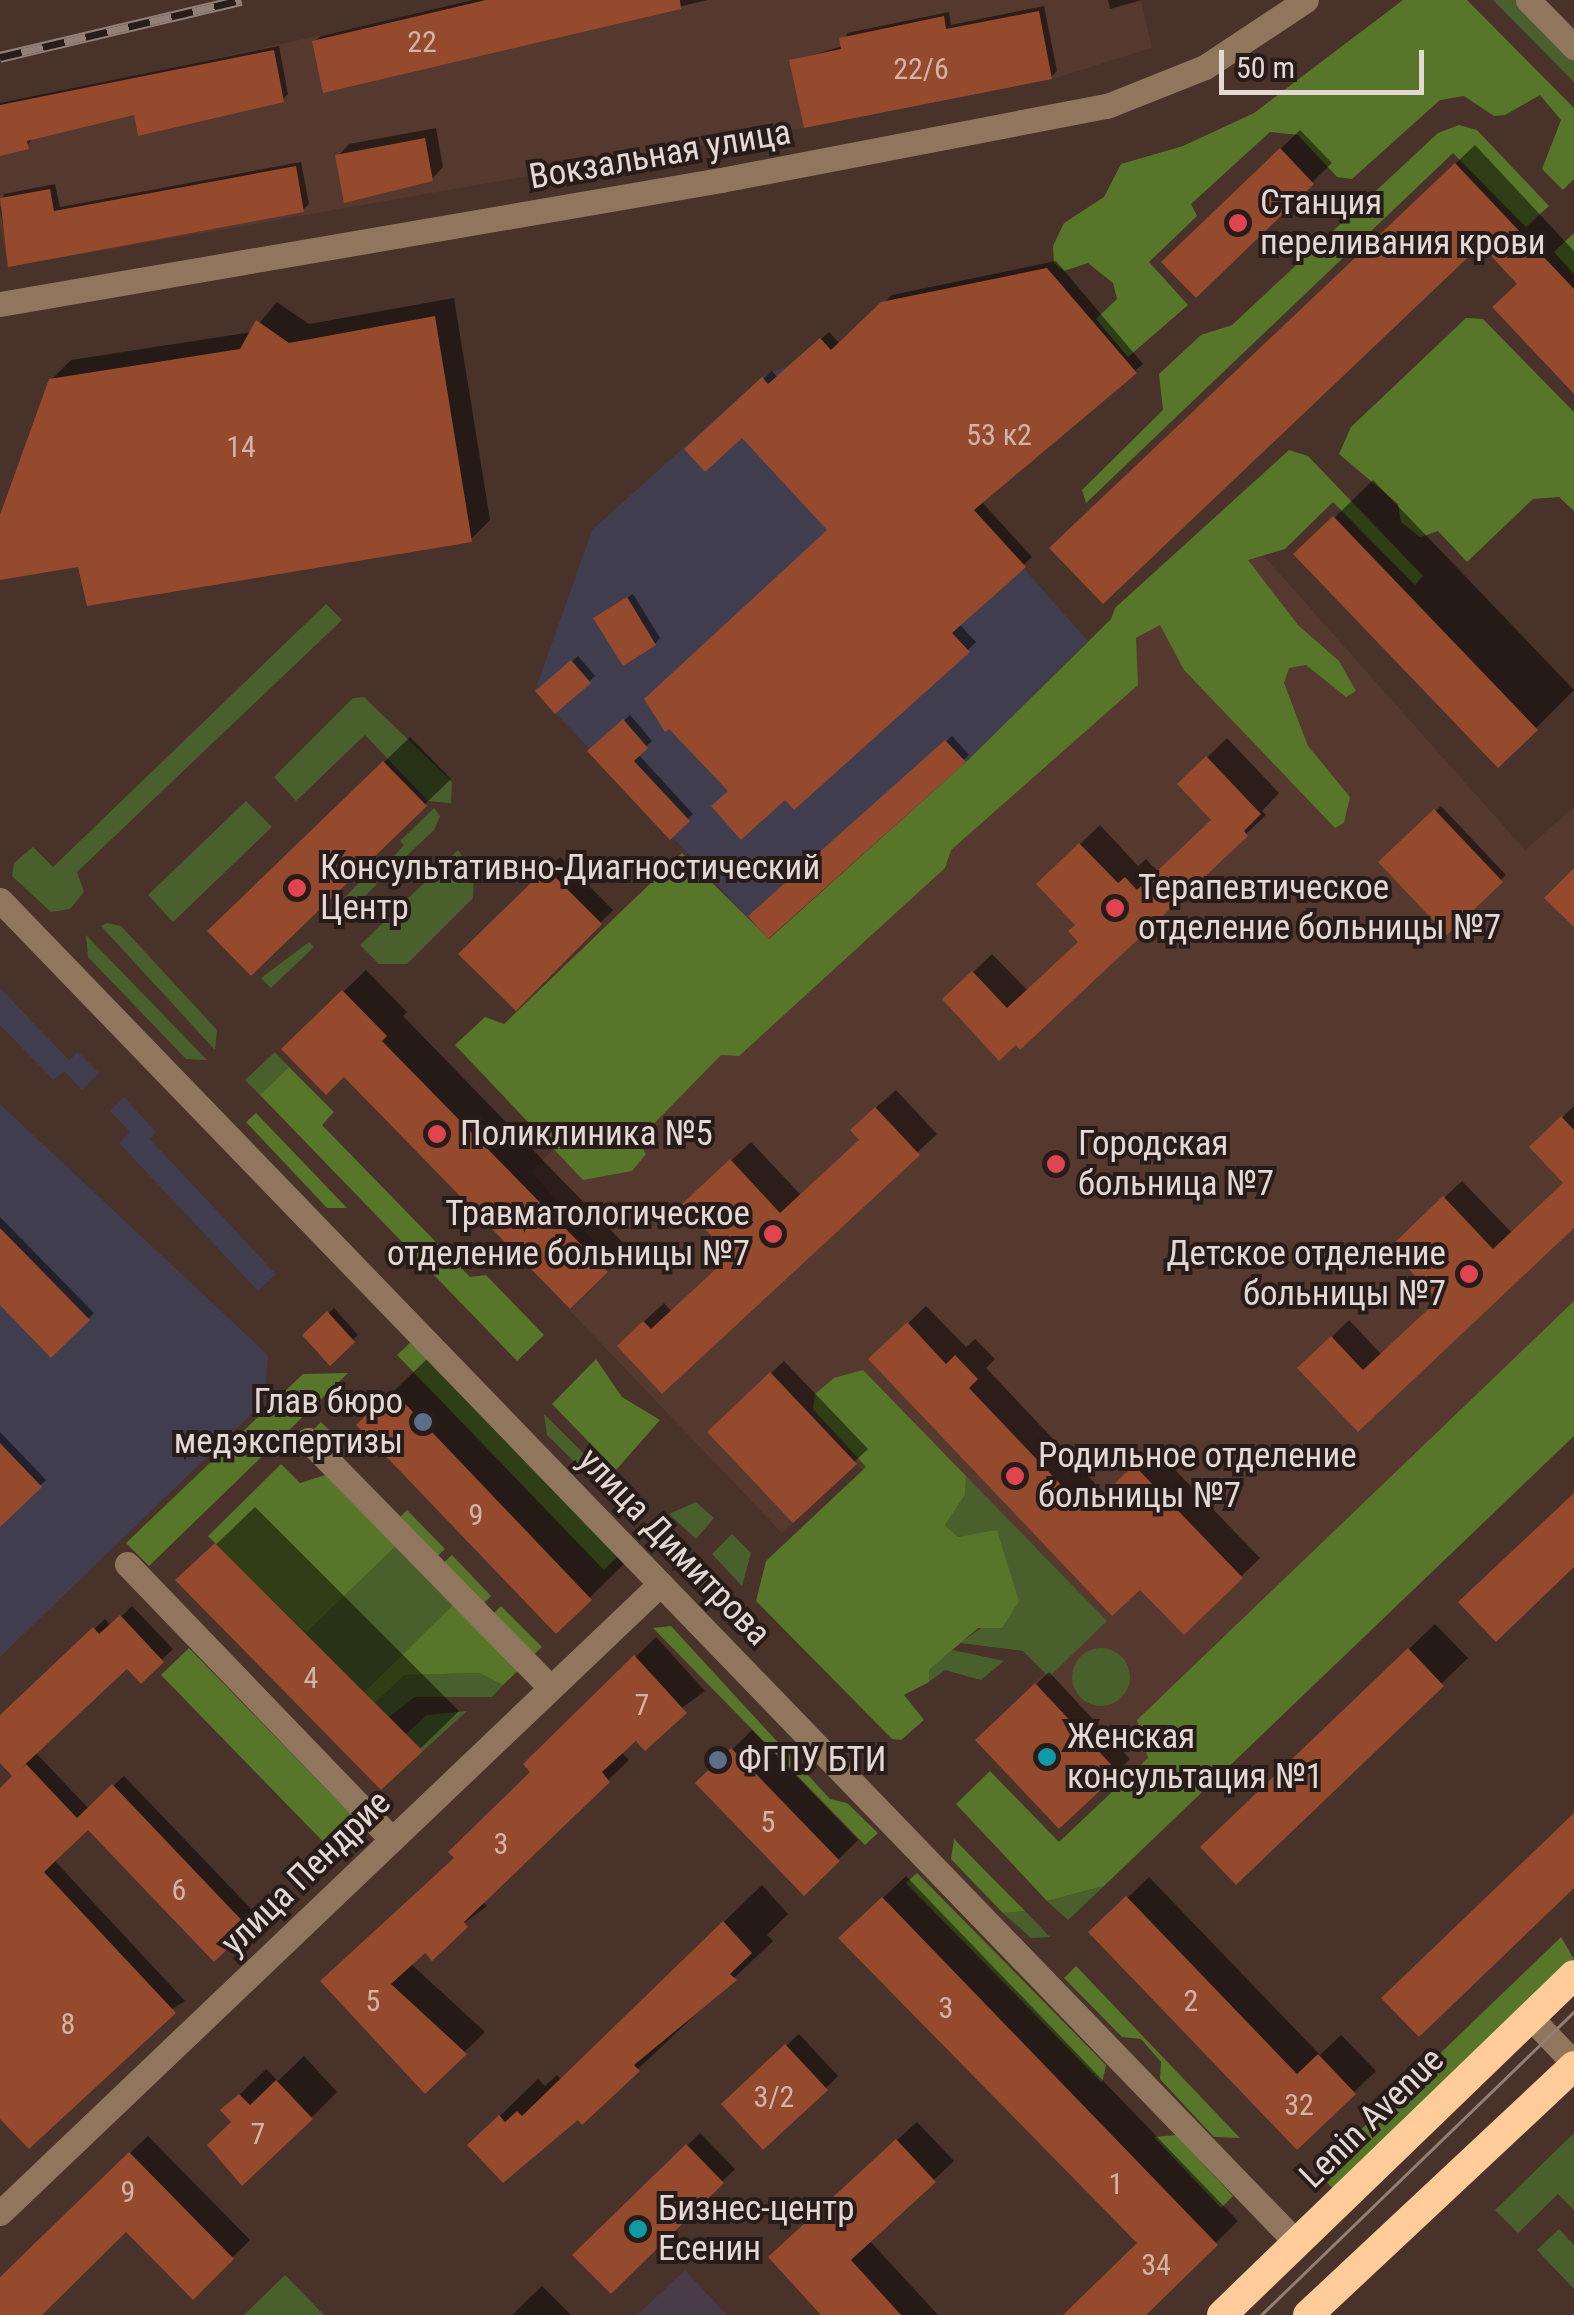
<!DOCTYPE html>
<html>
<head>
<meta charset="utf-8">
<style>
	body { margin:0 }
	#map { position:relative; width:1574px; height:2315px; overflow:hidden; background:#48322a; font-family:"Roboto Condensed",sans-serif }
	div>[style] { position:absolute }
	.built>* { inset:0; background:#55382e }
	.industrial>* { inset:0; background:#403d4e }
	.education>* { inset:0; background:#493a48 }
	.green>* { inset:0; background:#4a602c }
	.round { border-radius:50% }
	.forest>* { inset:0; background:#577629 }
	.shadow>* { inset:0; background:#0007 }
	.building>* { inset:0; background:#954a2d }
	.minor>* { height:25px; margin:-12.5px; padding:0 12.5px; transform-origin:12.5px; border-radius:12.5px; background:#8f765c }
	.highway>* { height:30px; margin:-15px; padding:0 15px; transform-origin:15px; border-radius:15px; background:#fc9 }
	.tram>* { height:2.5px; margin:-1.25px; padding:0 1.25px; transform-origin:1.25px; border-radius:1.25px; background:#917f78 }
	.rail>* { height:11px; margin-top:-5.5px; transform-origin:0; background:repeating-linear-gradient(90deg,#271c19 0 22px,#917f78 0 44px); box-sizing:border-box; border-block:2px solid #917f78 }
	.dots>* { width:28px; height:28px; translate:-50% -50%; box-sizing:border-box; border:5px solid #271c19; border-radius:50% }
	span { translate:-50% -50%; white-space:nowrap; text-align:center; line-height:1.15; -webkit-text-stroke:8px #271c19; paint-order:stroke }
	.number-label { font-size:30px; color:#d1b4a9 }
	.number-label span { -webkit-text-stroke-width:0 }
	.street-label { font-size:35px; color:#e5d7d2 }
	.poi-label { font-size:35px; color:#e5d7d2 }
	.left { translate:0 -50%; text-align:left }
	.right { translate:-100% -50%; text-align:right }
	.scale { position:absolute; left:1219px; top:50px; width:205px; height:45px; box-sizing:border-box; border:5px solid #e5d7d2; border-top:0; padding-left:12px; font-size:30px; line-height:35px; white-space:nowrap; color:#e5d7d2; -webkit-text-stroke:8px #271c19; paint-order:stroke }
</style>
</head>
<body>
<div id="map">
	<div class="built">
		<i style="clip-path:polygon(483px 0,1141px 0,1152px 48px,1052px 79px,804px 128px,8px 267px,0 223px,0 105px)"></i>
		<i style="clip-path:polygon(1241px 530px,1525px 850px,1574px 807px,1574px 1369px,1134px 1788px,1035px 1683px,1048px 1668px,857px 1464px,782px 1533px,570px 1311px,616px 1265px,531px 1172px,619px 1082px)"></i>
	</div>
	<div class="industrial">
		<i style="clip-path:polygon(820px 338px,1088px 641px,966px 762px,768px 939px,535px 691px,592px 530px,762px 377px,789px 365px)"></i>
		<i style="clip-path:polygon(0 988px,69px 1060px,78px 1052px,99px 1073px,82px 1090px,64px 1071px,53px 1080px,0 1025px)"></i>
		<i style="clip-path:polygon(124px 1097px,156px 1132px,150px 1139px,276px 1274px,258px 1291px,119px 1143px,130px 1132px,110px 1111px)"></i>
		<i style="clip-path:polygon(0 1104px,268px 1355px,264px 1402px,0 1657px)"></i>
	</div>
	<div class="education">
		<i style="clip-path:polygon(685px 2270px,727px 2315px,637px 2315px)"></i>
	</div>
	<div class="green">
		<i style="clip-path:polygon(1493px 0,1521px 0,1574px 55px,1574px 82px)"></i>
		<i style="clip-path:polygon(326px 604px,342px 620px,77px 872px,84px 892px,70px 909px,51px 912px,12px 876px,14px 863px,33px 847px,53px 867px)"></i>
		<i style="clip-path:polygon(364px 697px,452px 782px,451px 803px,428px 801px,365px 735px,296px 801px,274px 777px,353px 698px)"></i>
		<i style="clip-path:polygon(246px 801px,272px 827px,173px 922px,148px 895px)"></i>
		<i style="clip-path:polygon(434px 808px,440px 816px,434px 830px,399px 863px,393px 857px,404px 845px,400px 841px)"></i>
		<i style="clip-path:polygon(458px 850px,474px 873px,473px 898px,407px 964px,379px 964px,360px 945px)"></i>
		<i style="clip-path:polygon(365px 877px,377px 884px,337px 924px,331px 911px)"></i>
		<i style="clip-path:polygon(107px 923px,121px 926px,217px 1030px,215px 1050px,101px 926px)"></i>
		<i style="clip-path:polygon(86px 935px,207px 1060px,186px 1059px,88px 957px)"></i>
		<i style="clip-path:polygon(309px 942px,314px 947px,271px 988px,261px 978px)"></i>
		<i style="clip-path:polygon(275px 1052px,289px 1067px,260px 1095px,245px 1080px)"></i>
		<i style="clip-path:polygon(544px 1414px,631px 1501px,608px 1495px,547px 1435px)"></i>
		<i style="clip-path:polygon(966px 1476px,1107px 1621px,1049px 1677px,1023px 1651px,960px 1643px,1019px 1601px,997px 1531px,958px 1537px,945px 1525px,965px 1495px)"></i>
		<i style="clip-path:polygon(696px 1502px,714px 1518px,696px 1539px,669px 1514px)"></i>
		<i style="clip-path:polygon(732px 1534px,751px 1553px,742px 1586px,712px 1554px)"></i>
		<i style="clip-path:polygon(399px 1543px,456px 1602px,364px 1692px,306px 1633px)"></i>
		<i style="clip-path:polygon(673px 1547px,721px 1594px,702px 1593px,664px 1555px)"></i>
		<i class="round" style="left:1072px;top:1648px;width:58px;height:58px"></i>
		<i style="clip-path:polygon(953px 1650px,1004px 1661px,981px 1680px,945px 1670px,929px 1682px,928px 1670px)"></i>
		<i style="clip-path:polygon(479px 1673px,503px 1685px,492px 1697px,415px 1697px,389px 1717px,375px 1703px,403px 1675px)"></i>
		<i style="clip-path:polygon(467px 1711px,423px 1751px,406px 1734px,427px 1715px)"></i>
		<i style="clip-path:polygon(1104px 1886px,1068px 1920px,1047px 1901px)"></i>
		<i style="clip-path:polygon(1025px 1911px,1050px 1937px,1031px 1938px,1003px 1913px)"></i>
		<i style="clip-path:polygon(1574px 2133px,1574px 2210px,1558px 2194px,1518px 2233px,1495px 2210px)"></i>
		<i style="clip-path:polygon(1559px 2229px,1574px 2245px,1574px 2289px,1537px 2250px)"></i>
		<i style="clip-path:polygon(285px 2275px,324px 2315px,244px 2315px)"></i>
	</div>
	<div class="forest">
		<i style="clip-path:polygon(1403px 0,1467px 0,1574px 108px,1574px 179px,1563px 190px,1542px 169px,1561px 120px,1540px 95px,1505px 115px,1494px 116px,1464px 96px,1440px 100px,1352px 179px,1337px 177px,1298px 135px,1270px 132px,1191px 204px,1197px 216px,1149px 262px,1188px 305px,1128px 357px,1096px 319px,1117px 299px,1113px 283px,1088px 263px,1064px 271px,1054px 263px,1053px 246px,1064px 223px,1104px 197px,1121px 164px,1183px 146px,1254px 113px)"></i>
		<i style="clip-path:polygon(1459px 125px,1477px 130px,1549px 206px,1526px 227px,1453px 153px,1086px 503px,1082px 490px,1163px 410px,1159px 374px,1201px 335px,1232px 325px,1438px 133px)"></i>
		<i style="clip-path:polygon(1574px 233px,1574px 274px,1554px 252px)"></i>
		<i style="clip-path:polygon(1466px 318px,1483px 319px,1574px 412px,1574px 511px,1559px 497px,1533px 499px,1467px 562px,1438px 531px,1420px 537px,1401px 522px,1398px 504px,1339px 454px,1351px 427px)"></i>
		<i style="clip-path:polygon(1289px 450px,1308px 456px,1423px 576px,1415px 585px,1333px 502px,1285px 549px,1248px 560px,1298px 625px,1339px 661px,1356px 691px,1346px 697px,1306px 665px,1289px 668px,1284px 683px,1308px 746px,1350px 797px,1344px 823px,1335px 828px,1184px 670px,1160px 625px,1136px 638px,1138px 685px,951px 850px,945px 868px,739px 1056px,721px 1055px,638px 1140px,646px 1154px,632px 1171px,583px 1180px,455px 1045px,485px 1017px,504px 1024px,682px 853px,769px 939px,966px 762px,1111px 619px,1115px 608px)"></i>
		<i style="clip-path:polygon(289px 1067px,334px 1112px,322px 1125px,470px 1277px,486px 1275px,544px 1335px,517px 1361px,260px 1095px)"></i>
		<i style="clip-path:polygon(256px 1113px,347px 1208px,327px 1208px,246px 1122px)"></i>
		<i style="clip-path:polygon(1574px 1301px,1574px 1436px,1104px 1886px,1047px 1901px,956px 1804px,990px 1771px,1059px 1842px,1148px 1758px,1137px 1720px)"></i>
		<i style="clip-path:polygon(412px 1341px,618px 1556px,604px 1570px,397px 1355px)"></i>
		<i style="clip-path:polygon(596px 1359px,622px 1397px,660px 1420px,616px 1470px,552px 1404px)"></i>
		<i style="clip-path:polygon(863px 1370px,966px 1476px,965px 1495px,945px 1525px,958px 1537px,997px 1530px,1019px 1601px,1002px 1628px,978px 1628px,929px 1670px,929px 1682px,904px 1695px,924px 1720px,901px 1740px,892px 1739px,756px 1601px,766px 1561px,866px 1467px,813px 1409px,815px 1394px,834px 1378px)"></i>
		<i style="clip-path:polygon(348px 1373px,149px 1566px,126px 1543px,303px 1374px)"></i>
		<i style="clip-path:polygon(321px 1422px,350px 1451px,337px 1463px,308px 1435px)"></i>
		<i style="clip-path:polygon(281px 1464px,300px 1483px,332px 1473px,399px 1543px,306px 1633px,208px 1536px)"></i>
		<i style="clip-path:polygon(407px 1510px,445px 1549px,432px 1561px,394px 1523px)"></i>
		<i style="clip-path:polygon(452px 1555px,491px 1596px,478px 1609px,438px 1568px)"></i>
		<i style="clip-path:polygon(456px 1602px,522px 1667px,503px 1685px,479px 1673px,404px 1675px,375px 1703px,364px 1692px)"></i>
		<i style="clip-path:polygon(501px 1606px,542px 1647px,529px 1659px,489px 1618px)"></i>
		<i style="clip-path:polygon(671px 1626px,830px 1799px,847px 1803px,878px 1833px,865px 1845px,653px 1628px)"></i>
		<i style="clip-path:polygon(189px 1648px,365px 1829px,337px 1856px,161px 1675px)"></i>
		<i style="clip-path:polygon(954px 1839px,1025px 1911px,1003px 1913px,951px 1859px)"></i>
		<i style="clip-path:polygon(917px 1873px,1106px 2065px,1102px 2083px,906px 1883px)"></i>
		<i style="clip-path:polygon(1561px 1937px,1574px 1959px,1334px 2190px,1317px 2172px)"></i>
		<i style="clip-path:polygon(1076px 1966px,1240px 2138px,1214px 2137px,1160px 2079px,1161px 2062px,1141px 2039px,1122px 2037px,1064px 1978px)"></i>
		<i style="clip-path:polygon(1176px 2135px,1233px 2196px,1221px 2208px,1154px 2137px)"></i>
	</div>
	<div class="shadow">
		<i style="clip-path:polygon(473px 0,708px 0,325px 90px,315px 41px,321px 36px)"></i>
		<i style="clip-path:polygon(1108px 0,1142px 0,1110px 9px)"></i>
		<i style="clip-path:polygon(1044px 6px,1057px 71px,1051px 77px,792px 61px,843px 46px,847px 33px,949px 12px,951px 25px)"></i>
		<i style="clip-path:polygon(279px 46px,288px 94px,282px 100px,135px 112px,32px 138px,27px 147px,0 154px,0 103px)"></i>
		<i style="clip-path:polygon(436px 128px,443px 167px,432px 179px,338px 156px,349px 144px)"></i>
		<i style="clip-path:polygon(1300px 130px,1332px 163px,1196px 294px,1165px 262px)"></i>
		<i style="clip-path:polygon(1475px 145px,1574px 251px,1574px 391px,1520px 283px,1481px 242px,1071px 529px)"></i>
		<i style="clip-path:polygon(301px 162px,309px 204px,303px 210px,10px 264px,0 209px,4px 194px,55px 184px,60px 207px)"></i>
		<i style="clip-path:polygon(1056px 261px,1143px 364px,981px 501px,1032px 557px,959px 624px,976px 642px,968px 650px,785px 796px,731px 791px,830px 530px,742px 435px,688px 449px,772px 371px,778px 378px,829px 332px,840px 344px,892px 295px)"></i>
		<i style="clip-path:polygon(454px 298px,490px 520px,471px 539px,80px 564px,0 578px,0 522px,51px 380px,71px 360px,252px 332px,277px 302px,309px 324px)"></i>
		<i style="clip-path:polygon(1373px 480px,1574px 690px,1536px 728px,1297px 554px)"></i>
		<i style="clip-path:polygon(633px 594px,660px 638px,655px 644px,602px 613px)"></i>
		<i style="clip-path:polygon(578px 656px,595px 676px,555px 711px,538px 691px)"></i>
		<i style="clip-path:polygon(630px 715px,652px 741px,638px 754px,693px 814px,670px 836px,591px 752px)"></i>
		<i style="clip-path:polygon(952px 736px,969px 755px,769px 936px,751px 916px)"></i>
		<i style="clip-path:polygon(410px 737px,451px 779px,425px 804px,236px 906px)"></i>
		<i style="clip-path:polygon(1227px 738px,1279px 793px,1262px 811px,1266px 815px,1020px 1047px,945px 999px,992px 954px,1028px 991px,1081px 941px,1058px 865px,1100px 825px,1138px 866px,1146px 859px,1158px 872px,1214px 820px,1180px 784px)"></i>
		<i style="clip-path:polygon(1441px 806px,1506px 875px,1447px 931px,1381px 862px)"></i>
		<i style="clip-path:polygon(560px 857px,613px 910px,516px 1007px,462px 954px)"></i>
		<i style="clip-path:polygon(366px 970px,407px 1012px,403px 1016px,628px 1248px,570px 1305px,344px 1074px,284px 1049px)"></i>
		<i style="clip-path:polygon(896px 1090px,937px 1134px,662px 1391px,639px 1326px,664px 1303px,672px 1312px,733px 1255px,705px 1185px,751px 1142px,801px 1195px,861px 1139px,872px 1111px)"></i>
		<i style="clip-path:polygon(1574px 1106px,1574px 1225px,1358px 1428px,1300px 1368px,1349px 1320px,1382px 1355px,1441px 1299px,1409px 1231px,1462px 1181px,1512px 1233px,1566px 1182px,1532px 1147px)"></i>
		<i style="clip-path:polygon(0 1217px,94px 1313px,51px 1354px,0 1301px)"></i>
		<i style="clip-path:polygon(926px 1306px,966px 1347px,975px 1339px,995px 1359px,986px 1368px,1106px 1495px,1154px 1448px,1260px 1558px,1184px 1632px,1140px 1586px,871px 1359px)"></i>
		<i style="clip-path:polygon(334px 1308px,358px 1335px,330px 1362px,305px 1335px)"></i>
		<i style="clip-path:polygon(432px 1354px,628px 1560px,556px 1631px,359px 1425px)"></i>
		<i style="clip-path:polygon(784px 1361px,868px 1449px,793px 1520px,710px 1432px)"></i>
		<i style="clip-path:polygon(0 1432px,46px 1480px,0 1523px)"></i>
		<i style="clip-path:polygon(255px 1507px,459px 1711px,381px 1787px,179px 1580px)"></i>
		<i style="clip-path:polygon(132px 1606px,173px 1649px,141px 1680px,128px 1666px,35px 1752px,89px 1809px,124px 1776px,258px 1916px,214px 1958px,88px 1827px,54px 1860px,185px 2001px,0 2115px,0 1791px,16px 1776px,0 1760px,0 1718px,105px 1619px,111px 1626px)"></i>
		<i style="clip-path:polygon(1435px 1624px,1468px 1658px,1236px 1881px,1229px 1821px)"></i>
		<i style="clip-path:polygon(656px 1637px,705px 1691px,621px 1752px,629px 1760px,482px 1901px,487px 1906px,410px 1963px,485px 2032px,425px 2090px,324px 1981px,457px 1857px,533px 1772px,526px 1764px)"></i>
		<i style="clip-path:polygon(1049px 1672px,1130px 1759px,1117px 1772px,978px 1740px)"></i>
		<i style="clip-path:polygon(752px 1730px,858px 1840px,804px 1893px,698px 1783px)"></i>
		<i style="clip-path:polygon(906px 1876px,1238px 2221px,1142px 2315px,1066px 2315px,1140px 2243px,864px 1916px)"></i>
		<i style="clip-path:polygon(1149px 1877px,1320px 2055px,1341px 2035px,1376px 2071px,1297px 2147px,1091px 1933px)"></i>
		<i style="clip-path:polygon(762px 1885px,788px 1914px,767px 1935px,773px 1941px,638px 2069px,578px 2117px,470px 2145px,538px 2079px,545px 2086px,557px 2075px,561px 2080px)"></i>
		<i style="clip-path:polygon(799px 2034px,838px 2076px,826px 2088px,736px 2092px)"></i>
		<i style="clip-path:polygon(304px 2056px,337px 2092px,311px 2118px,224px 2110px,266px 2069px,278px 2081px)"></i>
		<i style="clip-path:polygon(917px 2122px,954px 2161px,869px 2240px,938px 2315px,825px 2315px,790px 2238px)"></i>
		<i style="clip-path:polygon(700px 2133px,735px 2169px,611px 2290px,576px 2255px)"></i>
		<i style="clip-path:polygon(148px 2136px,250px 2240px,193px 2296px,126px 2228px,39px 2315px,0 2315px,0 2277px)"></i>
		<i style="clip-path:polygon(542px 2286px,571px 2315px,512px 2315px)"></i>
	</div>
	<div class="building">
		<i style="clip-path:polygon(486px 0,680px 0,681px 9px,323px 93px,312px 41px)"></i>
		<i style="clip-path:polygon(1039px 11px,1052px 79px,804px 128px,789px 60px,841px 49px,839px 38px,944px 16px,946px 29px)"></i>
		<i style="clip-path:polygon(274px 50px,284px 102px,138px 136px,134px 115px,27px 141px,29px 149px,0 156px,0 105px)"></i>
		<i style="clip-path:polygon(425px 138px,433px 181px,344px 203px,335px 155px)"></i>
		<i style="clip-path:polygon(1280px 148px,1314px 184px,1196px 298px,1161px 262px)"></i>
		<i style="clip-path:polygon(1455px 163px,1574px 289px,1574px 394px,1492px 307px,1517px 284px,1481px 245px,1103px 604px,1049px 548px)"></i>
		<i style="clip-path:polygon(296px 166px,304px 212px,8px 267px,0 198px,50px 189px,54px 211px)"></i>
		<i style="clip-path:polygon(1047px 268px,1137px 373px,974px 510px,1026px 567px,952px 633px,970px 652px,794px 810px,785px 800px,741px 840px,711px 806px,728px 791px,669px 729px,665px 732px,644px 699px,827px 530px,742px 438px,705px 472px,684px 449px,762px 377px,768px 384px,820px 338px,831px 350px,881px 302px)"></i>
		<i style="clip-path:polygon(435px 316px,472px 542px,87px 606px,78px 567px,0 580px,0 515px,49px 379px,240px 349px,256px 320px,289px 343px)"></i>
		<i style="clip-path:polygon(1333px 516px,1538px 730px,1498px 768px,1293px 554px)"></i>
		<i style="clip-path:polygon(627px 597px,656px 645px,623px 666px,593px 618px)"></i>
		<i style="clip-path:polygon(571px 660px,591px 683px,555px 714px,535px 691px)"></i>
		<i style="clip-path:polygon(623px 719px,648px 748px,634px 761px,690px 821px,670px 840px,587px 751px)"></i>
		<i style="clip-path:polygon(945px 740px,966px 762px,768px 939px,748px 916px)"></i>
		<i style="clip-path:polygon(1206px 756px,1261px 814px,1244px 831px,1248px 836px,1020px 1050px,1016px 1045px,999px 1061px,942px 999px,972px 971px,1007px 1008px,1078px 942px,1068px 931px,1075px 925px,1036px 884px,1079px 843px,1118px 883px,1125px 877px,1137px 890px,1211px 820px,1177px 784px)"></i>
		<i style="clip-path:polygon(383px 761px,427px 806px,251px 976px,207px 931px)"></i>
		<i style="clip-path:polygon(1434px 809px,1503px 882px,1447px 935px,1378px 862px)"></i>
		<i style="clip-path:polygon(546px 868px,602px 924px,516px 1011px,458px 954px)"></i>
		<i style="clip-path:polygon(1574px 868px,1574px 927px,1544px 898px)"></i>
		<i style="clip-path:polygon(342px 990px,387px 1036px,382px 1041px,608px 1272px,570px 1309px,344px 1077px,326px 1095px,281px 1049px)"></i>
		<i style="clip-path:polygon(875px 1107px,920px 1155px,662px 1394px,617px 1346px,643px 1321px,651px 1329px,730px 1256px,682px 1204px,730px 1159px,780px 1213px,859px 1140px,850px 1130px)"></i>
		<i style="clip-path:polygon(1561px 1116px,1574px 1130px,1574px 1228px,1358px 1432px,1297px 1368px,1331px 1336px,1363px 1370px,1438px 1300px,1389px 1248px,1443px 1196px,1493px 1249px,1563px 1183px,1529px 1147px)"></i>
		<i style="clip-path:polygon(0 1228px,90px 1320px,51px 1358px,0 1305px)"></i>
		<i style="clip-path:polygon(327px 1311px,355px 1342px,330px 1366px,302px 1335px)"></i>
		<i style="clip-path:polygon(907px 1322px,946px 1364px,955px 1355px,978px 1379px,969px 1388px,1086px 1511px,1134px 1465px,1243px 1578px,1184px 1635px,1140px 1590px,1112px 1616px,868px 1359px)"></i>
		<i style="clip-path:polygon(770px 1372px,857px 1464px,793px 1523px,707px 1432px)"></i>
		<i style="clip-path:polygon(392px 1390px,592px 1600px,556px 1634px,356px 1425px)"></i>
		<i style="clip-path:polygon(0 1443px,42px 1487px,0 1527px)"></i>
		<i style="clip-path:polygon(1574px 1493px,1574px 1567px,1496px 1642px,1458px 1602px)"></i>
		<i style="clip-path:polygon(215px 1543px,423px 1751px,381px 1790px,175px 1580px)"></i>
		<i style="clip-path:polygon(120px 1615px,164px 1662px,141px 1684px,127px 1669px,16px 1773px,26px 1764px,77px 1818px,112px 1784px,249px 1928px,214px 1962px,88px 1830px,44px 1872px,176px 2013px,29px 2149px,0 2119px,0 1788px,12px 1776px,0 1763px,0 1715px,93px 1627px,99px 1634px)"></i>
		<i style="clip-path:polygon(1408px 1648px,1444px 1686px,1236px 1885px,1200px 1847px)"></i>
		<i style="clip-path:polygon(634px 1655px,687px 1713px,645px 1751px,636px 1741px,602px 1772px,610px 1782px,464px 1922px,468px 1927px,432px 1961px,425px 1953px,391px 1984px,467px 2054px,425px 2094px,320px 1981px,454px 1858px,448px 1852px,530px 1772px,523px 1764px)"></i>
		<i style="clip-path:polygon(1035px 1683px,1119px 1773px,1059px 1829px,975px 1740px)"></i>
		<i style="clip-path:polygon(731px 1748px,840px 1861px,804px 1896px,695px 1783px)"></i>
		<i style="clip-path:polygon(1574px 1813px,1574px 1888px,1419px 2037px,1381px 1998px)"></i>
		<i style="clip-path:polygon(1126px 1896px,1297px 2074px,1318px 2054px,1356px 2094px,1297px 2150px,1088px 1932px)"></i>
		<i style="clip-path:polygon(882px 1897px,1218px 2245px,1146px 2315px,1063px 2315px,1137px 2243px,838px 1938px)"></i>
		<i style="clip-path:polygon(723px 1921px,752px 1953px,730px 1974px,737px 1980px,634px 2065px,640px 2071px,582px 2125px,578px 2120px,503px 2183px,467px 2145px,499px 2115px,505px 2122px,517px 2111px,522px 2116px)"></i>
		<i style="clip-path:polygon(785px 2044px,828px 2090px,763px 2150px,721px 2104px)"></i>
		<i style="clip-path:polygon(276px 2080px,313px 2119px,242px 2186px,207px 2145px,231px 2122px,220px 2110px,239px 2094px,250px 2105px)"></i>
		<i style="clip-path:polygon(896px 2139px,936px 2182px,851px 2260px,901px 2315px,821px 2315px,768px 2257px)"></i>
		<i style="clip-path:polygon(686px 2144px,724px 2183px,611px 2294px,572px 2255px)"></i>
		<i style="clip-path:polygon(129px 2152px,234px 2259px,193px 2300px,126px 2232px,42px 2315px,0 2315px,0 2277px)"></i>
	</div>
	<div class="minor">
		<i style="left:1528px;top:0;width:66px;rotate:45.6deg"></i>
		<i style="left:0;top:304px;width:732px;rotate:-9.76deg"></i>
		<i style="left:721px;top:180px;width:393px;rotate:-10.9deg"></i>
		<i style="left:1107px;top:106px;width:105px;rotate:-21.7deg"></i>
		<i style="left:1205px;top:67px;width:121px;rotate:-33.6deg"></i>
		<i style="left:0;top:900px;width:1867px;rotate:46deg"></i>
		<i style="left:308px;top:1440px;width:346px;rotate:45.6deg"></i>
		<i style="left:127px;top:1564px;width:382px;rotate:46.1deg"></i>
		<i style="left:1530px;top:2017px;width:64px;rotate:46.3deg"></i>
		<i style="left:0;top:2213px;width:912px;rotate:-43.62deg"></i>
	</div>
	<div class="highway">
		<i style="left:1222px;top:2315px;width:489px;rotate:-44deg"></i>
		<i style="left:1308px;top:2315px;width:364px;rotate:-43.1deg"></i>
	</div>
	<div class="tram">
		<i style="left:1261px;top:2315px;width:436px;rotate:-44.1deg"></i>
	</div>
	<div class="rail">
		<i style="left:0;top:57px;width:248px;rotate:-13.3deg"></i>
	</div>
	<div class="dots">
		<i style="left:1238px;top:223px;background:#e0444e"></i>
		<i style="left:297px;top:888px;background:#e0444e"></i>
		<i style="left:1115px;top:908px;background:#e0444e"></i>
		<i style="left:437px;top:1134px;background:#e0444e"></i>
		<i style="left:1056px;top:1164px;background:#e0444e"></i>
		<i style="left:773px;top:1234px;background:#e0444e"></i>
		<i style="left:1469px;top:1274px;background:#e0444e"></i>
		<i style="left:423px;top:1422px;background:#5c6f8a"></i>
		<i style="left:1015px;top:1476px;background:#e0444e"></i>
		<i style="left:1047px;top:1757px;background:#0f9aa8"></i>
		<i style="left:718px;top:1760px;background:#5c6f8a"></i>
		<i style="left:638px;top:2229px;background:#0f9aa8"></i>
	</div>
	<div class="number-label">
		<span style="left:422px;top:42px">22</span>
		<span style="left:921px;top:69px">22/6</span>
		<span style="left:999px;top:435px">53 к2</span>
		<span style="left:241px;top:447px">14</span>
		<span style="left:476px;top:1515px">9</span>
		<span style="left:311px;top:1678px">4</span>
		<span style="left:642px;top:1705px">7</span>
		<span style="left:768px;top:1822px">5</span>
		<span style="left:501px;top:1844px">3</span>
		<span style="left:179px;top:1890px">6</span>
		<span style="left:373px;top:2001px">5</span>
		<span style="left:1191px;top:2001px">2</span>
		<span style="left:946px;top:2008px">3</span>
		<span style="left:68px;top:2024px">8</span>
		<span style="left:774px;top:2097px">3/2</span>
		<span style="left:1299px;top:2105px">32</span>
		<span style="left:258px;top:2134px">7</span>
		<span style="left:1116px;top:2184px">1</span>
		<span style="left:128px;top:2192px">9</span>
		<span style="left:1156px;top:2265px">34</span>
	</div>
	<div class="street-label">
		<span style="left:660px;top:155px;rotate:-10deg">Вокзальная улица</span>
		<span style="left:674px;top:1547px;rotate:46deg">улица Димитрова</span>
		<span style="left:306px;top:1873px;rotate:-44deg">улица Пендрие</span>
		<span style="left:1372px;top:2118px;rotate:-44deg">Lenin Avenue</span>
	</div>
	<div class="poi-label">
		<span class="left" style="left:1260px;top:223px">Станция<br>переливания крови</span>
		<span class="left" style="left:320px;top:888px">Консультативно-Диагностический<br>Центр</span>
		<span class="left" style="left:1138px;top:908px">Терапевтическое<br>отделение больницы №7</span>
		<span class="left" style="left:460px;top:1134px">Поликлиника №5</span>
		<span class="left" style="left:1078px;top:1164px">Городская<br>больница №7</span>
		<span class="right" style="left:750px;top:1234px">Травматологическое<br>отделение больницы №7</span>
		<span class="right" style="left:1446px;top:1274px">Детское отделение<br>больницы №7</span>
		<span class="right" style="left:403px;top:1422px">Глав бюро<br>медэкспертизы</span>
		<span class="left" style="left:1038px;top:1476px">Родильное отделение<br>больницы №7</span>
		<span class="left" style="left:1067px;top:1757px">Женская<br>консультация №1</span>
		<span class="left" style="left:738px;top:1760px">ФГПУ БТИ</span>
		<span class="left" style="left:658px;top:2229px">Бизнес-центр<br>Есенин</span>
	</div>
	<div class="scale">50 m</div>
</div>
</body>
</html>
